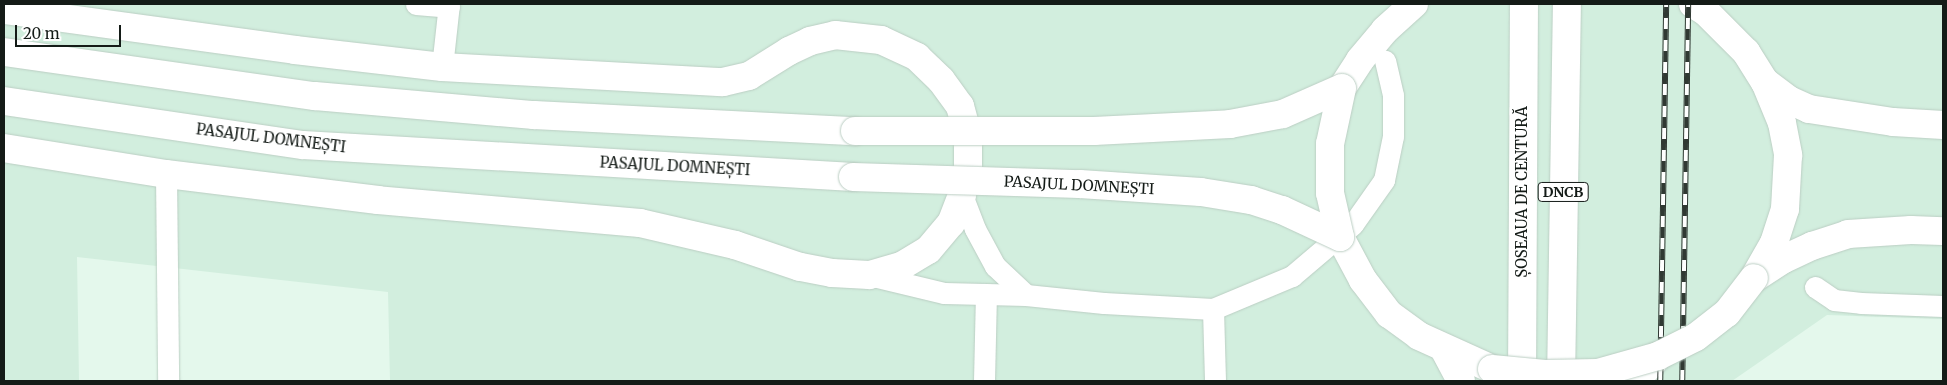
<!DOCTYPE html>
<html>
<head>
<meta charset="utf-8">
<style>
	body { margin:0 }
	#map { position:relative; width:1947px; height:385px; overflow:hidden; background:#e4f8ec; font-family:Merriweather,serif }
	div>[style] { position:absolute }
	.built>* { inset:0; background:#d2eede }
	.roads { filter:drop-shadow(0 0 1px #bbcec3) drop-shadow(0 0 1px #bbcec3) }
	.service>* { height:21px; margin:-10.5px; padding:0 10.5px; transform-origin:10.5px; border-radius:10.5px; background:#fff }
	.minor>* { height:28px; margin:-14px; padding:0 14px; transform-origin:14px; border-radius:14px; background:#fff }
	.secondary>* { height:28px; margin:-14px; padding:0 14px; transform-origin:14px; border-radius:14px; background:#fff }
	.primary>* { height:28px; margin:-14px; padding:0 14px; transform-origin:14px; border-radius:14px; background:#fff }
	.rail>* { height:5.5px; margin-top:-2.75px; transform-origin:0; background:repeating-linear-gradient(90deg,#fff 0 11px,#303933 0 22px); box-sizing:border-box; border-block:1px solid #303933 }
	.bridges { filter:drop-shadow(0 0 1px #bbcec3) drop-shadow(0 0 1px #bbcec3) }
	.secondary-bridge>* { height:28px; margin:-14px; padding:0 14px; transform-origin:14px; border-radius:14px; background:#fff }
	span { translate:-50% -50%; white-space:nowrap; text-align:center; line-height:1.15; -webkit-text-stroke:4.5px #fff; paint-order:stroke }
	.shield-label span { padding:1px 4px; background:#fff; border:1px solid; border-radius:4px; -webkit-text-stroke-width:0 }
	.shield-label { font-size:14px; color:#141b17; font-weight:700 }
	.street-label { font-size:15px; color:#141b17 }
	.frame { position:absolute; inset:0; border:5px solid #141b17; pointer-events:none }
	.scale { position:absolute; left:15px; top:25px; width:106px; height:22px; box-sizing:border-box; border:2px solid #141b17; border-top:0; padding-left:6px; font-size:15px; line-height:18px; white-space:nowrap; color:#141b17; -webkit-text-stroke:4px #fff; paint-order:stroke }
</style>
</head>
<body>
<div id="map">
	<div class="built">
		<i style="clip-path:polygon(4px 4px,1943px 4px,1943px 319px,1827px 315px,1732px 381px,390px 381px,388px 292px,77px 257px,79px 381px,4px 381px)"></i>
	</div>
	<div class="roads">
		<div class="service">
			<i style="left:416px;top:4px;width:33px;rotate:5deg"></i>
			<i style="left:442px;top:67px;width:63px;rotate:-83.7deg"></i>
			<i style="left:166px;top:174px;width:207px;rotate:89.4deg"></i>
			<i style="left:962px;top:195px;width:36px;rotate:69deg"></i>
			<i style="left:975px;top:229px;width:42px;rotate:61.6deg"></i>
			<i style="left:995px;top:266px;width:42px;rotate:43.1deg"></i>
			<i style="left:869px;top:275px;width:77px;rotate:13.5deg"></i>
			<i style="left:944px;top:293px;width:82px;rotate:1.4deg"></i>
			<i style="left:1026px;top:295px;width:78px;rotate:5.9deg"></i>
			<i style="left:1104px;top:303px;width:109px;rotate:3.2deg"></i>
			<i style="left:1213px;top:309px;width:86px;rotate:-22.7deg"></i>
			<i style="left:1292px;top:276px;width:80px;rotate:-40.4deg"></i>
			<i style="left:1353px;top:224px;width:54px;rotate:-54.8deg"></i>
			<i style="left:1384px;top:180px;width:45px;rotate:-78.4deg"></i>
			<i style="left:1393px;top:136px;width:41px;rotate:-90deg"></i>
			<i style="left:1393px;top:95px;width:35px;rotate:-103deg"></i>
			<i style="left:1815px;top:287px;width:23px;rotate:34deg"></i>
			<i style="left:1834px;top:300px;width:27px;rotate:6deg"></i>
			<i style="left:1861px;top:303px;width:82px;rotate:2.1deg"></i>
			<i style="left:1213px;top:309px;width:72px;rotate:88.4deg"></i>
			<i style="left:984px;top:381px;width:87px;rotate:-88.7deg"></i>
		</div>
		<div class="minor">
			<i style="left:4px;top:10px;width:294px;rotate:7.8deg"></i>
			<i style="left:295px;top:50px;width:148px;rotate:6.6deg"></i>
			<i style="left:442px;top:67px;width:281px;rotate:3.1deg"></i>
			<i style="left:723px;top:82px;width:27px;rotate:-13deg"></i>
			<i style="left:749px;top:76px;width:47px;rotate:-32deg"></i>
			<i style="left:789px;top:51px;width:23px;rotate:-25deg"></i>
			<i style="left:810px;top:41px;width:26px;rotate:-13deg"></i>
			<i style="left:835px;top:35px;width:46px;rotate:6.2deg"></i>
			<i style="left:881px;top:40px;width:40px;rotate:25deg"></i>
			<i style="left:917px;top:57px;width:33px;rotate:44deg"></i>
			<i style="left:941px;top:80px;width:32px;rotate:54deg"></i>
			<i style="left:960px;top:106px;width:31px;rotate:75deg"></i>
			<i style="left:968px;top:136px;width:32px;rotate:90deg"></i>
			<i style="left:968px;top:168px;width:28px;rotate:103deg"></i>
			<i style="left:962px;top:195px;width:30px;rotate:111deg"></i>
			<i style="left:951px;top:223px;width:35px;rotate:130deg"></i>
			<i style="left:928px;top:250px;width:31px;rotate:149deg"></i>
			<i style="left:901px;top:266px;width:33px;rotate:164deg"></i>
			<i style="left:869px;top:275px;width:37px;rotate:-177deg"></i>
			<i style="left:832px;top:273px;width:33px;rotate:-169deg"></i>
			<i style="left:800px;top:267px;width:69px;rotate:-161.3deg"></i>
			<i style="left:735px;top:245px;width:98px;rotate:-167deg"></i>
			<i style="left:640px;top:223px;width:263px;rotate:-175deg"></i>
			<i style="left:378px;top:200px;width:214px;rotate:-173deg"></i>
			<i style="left:166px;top:174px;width:164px;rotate:-170.9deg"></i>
		</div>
		<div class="secondary">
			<i style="left:1693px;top:4px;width:15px;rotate:32deg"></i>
			<i style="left:1706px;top:12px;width:57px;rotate:45deg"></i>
			<i style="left:1746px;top:52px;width:36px;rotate:58deg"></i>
			<i style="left:1765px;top:82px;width:44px;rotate:67.5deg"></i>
			<i style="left:1782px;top:123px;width:33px;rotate:79deg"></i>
			<i style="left:1788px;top:155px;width:54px;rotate:93.2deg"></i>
			<i style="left:1785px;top:209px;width:36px;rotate:108deg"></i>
			<i style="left:1774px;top:243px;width:40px;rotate:119.7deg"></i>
			<i style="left:4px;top:52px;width:314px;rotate:8.1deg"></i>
			<i style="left:315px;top:96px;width:220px;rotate:5deg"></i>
			<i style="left:534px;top:115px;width:321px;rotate:2.9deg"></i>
			<i style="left:1765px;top:82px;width:30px;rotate:37deg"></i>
			<i style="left:1789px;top:100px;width:22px;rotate:24deg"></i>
			<i style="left:1809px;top:109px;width:85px;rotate:8.8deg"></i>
			<i style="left:1893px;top:122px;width:50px;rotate:3.4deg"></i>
			<i style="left:1342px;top:88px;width:33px;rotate:-57deg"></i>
			<i style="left:1360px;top:60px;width:39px;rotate:-50deg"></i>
			<i style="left:1385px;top:30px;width:39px;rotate:-42deg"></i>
			<i style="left:4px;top:101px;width:302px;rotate:8.4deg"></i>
			<i style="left:303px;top:145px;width:551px;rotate:3.33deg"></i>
			<i style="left:1340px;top:237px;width:49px;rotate:61.9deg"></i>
			<i style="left:1363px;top:280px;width:43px;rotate:52.6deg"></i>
			<i style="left:1389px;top:314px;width:37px;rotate:36deg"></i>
			<i style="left:1419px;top:336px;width:80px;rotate:24.3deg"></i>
			<i style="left:1756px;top:277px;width:33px;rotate:-33deg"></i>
			<i style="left:1784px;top:259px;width:31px;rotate:-25deg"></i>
			<i style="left:1812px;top:246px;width:38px;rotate:-18deg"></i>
			<i style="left:1848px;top:234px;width:63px;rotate:-3.6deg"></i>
			<i style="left:1911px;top:230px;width:32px;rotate:2deg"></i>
		</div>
		<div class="primary">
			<i style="left:1444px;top:349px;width:36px;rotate:62deg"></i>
			<i style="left:1522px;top:381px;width:377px;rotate:-89.7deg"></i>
			<i style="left:1561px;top:381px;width:377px;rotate:-89.1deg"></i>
			<i style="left:1635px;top:381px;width:34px;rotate:-47deg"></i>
		</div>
	</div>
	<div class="rail">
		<i style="left:1660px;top:381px;width:377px;rotate:-89.1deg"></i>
		<i style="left:1682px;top:381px;width:377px;rotate:-89.1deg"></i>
	</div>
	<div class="bridges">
		<div class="secondary-bridge">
			<i style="left:855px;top:131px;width:239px"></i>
			<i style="left:1094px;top:131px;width:136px;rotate:-2.9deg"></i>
			<i style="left:1230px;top:124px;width:54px;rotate:-10.7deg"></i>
			<i style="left:1283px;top:114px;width:64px;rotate:-23.8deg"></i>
			<i style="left:853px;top:177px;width:227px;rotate:1.8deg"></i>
			<i style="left:1080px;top:184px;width:121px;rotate:3.8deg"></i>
			<i style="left:1201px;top:192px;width:51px;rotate:9.1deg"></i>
			<i style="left:1251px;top:200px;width:33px;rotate:18deg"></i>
			<i style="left:1282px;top:210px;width:64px;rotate:25deg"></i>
			<i style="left:1340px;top:237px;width:45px;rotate:-102.8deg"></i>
			<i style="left:1330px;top:193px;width:49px;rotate:-90deg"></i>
			<i style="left:1330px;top:144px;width:57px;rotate:-77.9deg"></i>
			<i style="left:1492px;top:369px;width:53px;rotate:5.4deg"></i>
			<i style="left:1545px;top:374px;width:53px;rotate:-1.1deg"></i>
			<i style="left:1598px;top:373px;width:62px;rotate:-15.8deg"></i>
			<i style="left:1658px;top:356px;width:42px;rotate:-26.6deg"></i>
			<i style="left:1696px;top:337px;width:39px;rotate:-38deg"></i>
			<i style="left:1727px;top:313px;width:44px;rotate:-52.4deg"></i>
		</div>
	</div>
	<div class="shield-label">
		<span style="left:1563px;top:192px">DNCB</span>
	</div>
	<div class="street-label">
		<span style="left:271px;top:138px;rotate:7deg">PASAJUL DOMNEȘTI</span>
		<span style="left:675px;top:166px;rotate:3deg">PASAJUL DOMNEȘTI</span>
		<span style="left:1079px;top:185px;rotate:3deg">PASAJUL DOMNEȘTI</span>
		<span style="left:1522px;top:192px;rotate:-90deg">ȘOSEAUA DE CENTURĂ</span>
	</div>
	<div class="frame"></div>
	<div class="scale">20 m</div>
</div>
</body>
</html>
